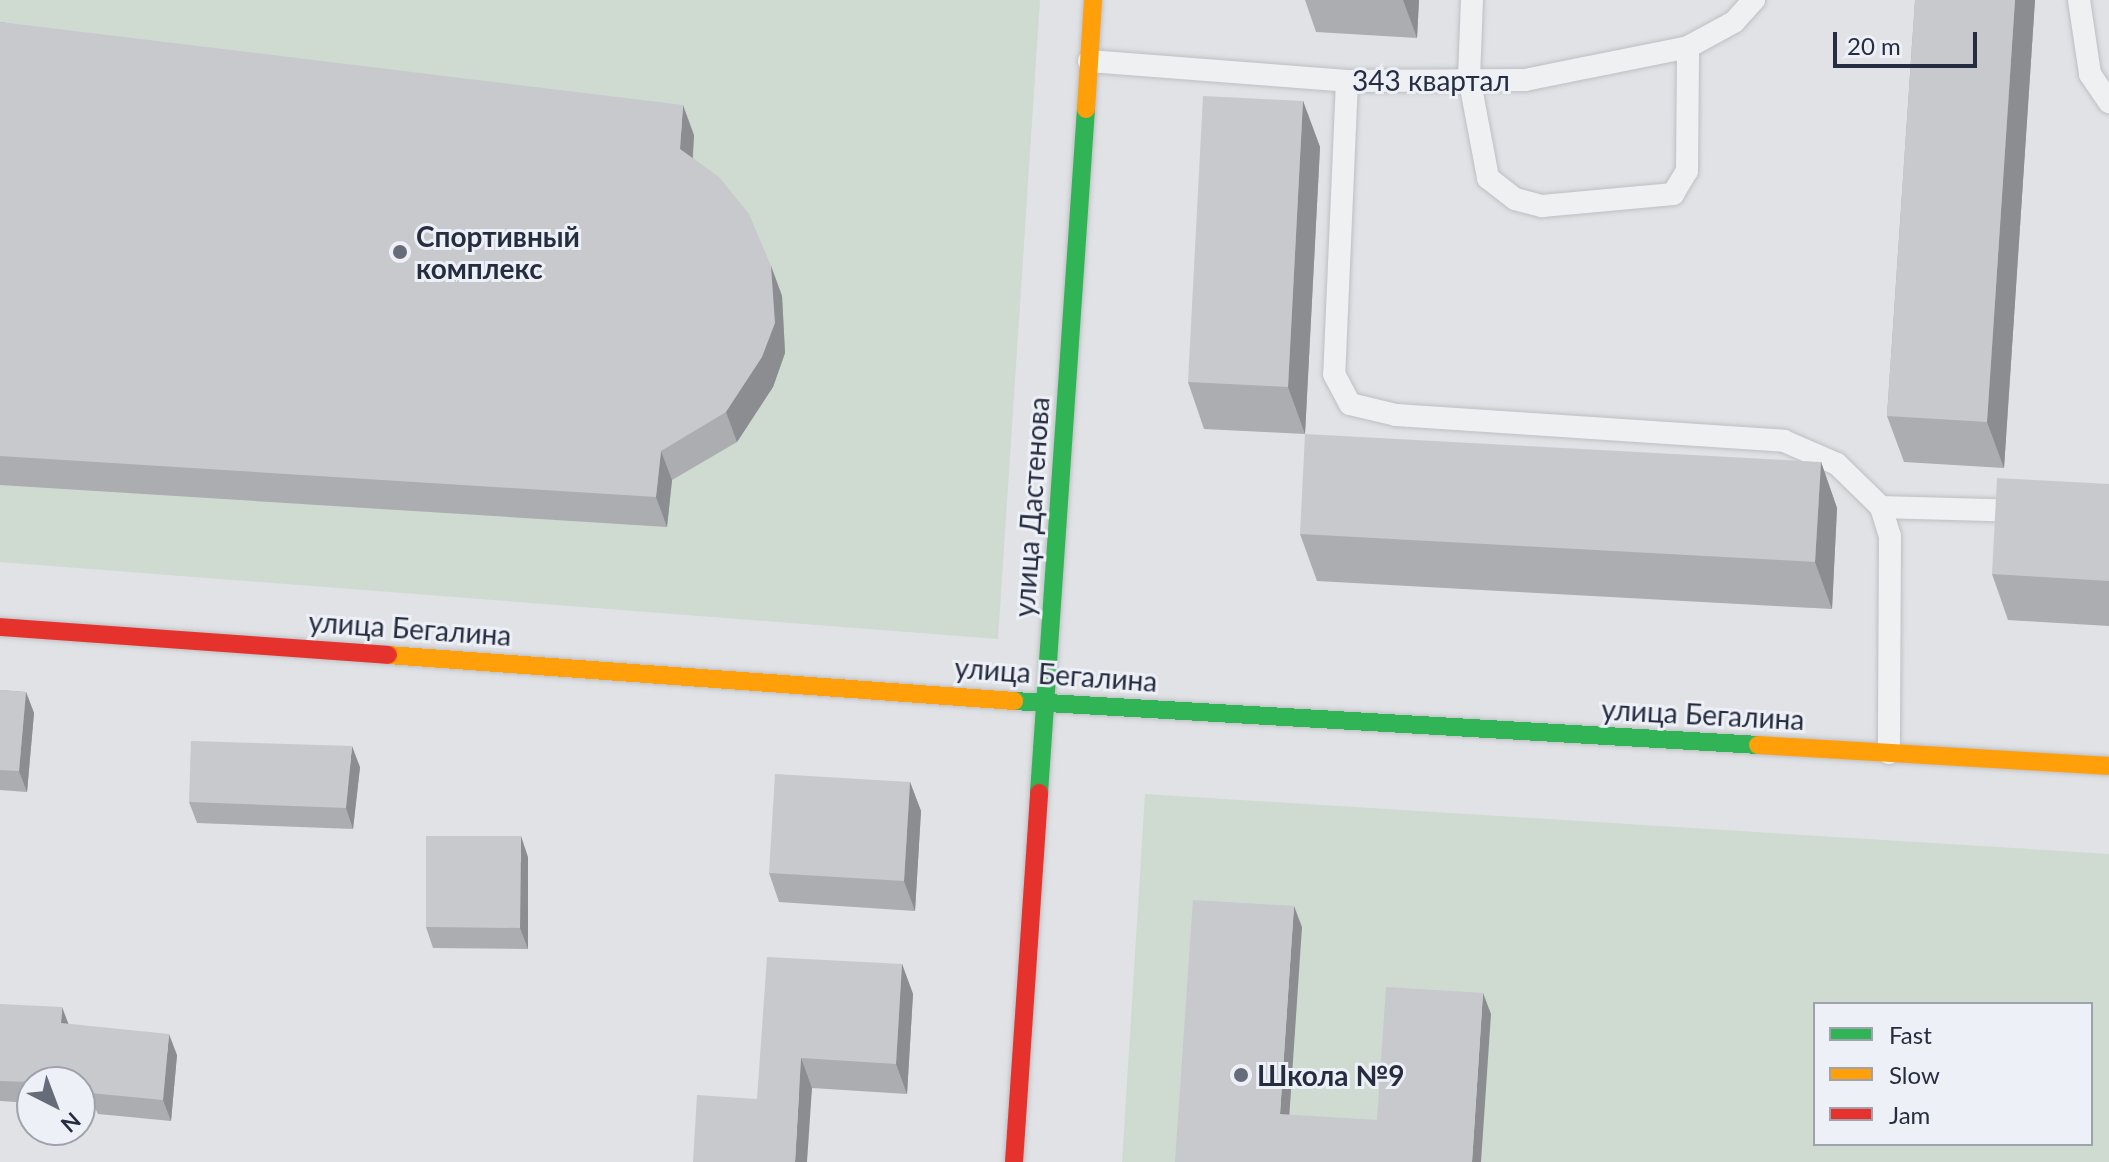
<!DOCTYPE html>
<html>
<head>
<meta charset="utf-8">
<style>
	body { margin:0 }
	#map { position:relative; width:2109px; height:1162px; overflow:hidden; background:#e0e2e5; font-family:Lato,sans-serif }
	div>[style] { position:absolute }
	.green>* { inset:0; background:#cfdad0 }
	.roads { filter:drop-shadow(0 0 2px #bdbfc3) drop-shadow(0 0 2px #bdbfc3) }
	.lane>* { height:22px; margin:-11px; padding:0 11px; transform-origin:11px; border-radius:11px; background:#eff0f2 }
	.fast>* { height:18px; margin:-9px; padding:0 9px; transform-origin:9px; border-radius:9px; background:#30b455 }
	.slow>* { height:18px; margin:-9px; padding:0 9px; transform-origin:9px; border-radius:9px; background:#ff9f0a }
	.jam>* { height:18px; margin:-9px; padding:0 9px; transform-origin:9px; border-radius:9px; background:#e5322d }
	.wall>* { inset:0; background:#abadb0 }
	.shaded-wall>* { inset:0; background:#8b8d90 }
	.building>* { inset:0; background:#c7c9cd }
	.dots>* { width:22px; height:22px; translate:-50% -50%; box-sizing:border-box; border:4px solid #edf0f6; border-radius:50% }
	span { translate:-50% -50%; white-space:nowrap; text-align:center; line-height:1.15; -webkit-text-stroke:6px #edf0f6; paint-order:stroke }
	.street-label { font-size:28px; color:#262d40 }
	.poi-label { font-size:28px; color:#262d40; font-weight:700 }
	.left { translate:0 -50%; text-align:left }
	.legend { position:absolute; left:1813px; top:1002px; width:280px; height:144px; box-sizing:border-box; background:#edf0f6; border:2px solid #9da2ad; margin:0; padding:10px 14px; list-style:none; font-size:24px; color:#262d40 }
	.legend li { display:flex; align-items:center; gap:16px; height:40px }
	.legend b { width:40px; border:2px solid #9da2ad }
	.north { position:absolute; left:16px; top:1066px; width:80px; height:80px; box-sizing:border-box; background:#edf0f6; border:2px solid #9da2ad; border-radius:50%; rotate:138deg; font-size:22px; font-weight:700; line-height:32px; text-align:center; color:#262d40 }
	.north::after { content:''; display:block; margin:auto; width:28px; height:36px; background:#676c7a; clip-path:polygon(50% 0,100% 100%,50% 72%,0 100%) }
	.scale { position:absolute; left:1833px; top:32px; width:144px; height:36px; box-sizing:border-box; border:4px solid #262d40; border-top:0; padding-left:10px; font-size:24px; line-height:28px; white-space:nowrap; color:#262d40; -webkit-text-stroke:6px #edf0f6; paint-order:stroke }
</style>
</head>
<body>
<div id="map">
	<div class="green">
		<i style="clip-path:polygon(0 0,1040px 0,998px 639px,0 562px)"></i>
		<i style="clip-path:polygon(evenodd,1145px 794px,2109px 854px,2109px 1162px,1122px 1162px,1145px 794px,1815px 1004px,2091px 1004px,2091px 1144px,1815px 1144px,1815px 1004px)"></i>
	</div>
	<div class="roads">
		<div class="lane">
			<i style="left:1472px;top:0;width:77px;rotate:92.2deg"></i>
			<i style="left:1469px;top:77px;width:103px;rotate:79.3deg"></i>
			<i style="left:1488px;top:178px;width:34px;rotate:38deg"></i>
			<i style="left:1515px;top:199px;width:28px;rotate:15deg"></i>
			<i style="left:1542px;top:206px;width:132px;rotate:-5.2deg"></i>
			<i style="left:1673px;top:194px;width:27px;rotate:-59deg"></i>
			<i style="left:1687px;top:171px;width:124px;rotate:-89.5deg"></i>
			<i style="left:2079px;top:0;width:75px;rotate:81.5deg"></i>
			<i style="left:2090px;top:74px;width:34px;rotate:56deg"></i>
			<i style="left:1089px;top:61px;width:259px;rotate:4.4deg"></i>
			<i style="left:1347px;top:81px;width:178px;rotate:-0.3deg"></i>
			<i style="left:1525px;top:80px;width:166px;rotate:-11.4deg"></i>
			<i style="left:1688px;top:47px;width:52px;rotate:-28.5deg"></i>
			<i style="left:1734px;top:22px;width:30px;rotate:-48deg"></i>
			<i style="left:1347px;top:81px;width:293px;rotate:92.5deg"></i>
			<i style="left:1334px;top:374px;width:34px;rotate:62deg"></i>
			<i style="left:1350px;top:404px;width:47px;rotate:13.4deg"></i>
			<i style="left:1396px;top:415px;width:389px;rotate:3.8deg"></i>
			<i style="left:1784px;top:441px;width:58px;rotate:23.5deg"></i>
			<i style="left:1837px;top:464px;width:62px;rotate:44.3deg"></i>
			<i style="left:1881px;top:507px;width:30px;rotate:73deg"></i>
			<i style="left:1890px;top:536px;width:217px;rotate:90.3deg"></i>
			<i style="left:1881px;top:507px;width:143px;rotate:1.6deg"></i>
		</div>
		<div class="fast">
			<i style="left:1014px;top:701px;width:745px;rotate:3.38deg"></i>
			<i style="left:1039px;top:793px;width:686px;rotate:-86.07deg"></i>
		</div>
		<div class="slow">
			<i style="left:1086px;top:109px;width:109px;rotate:-86.3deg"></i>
			<i style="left:388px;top:655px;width:628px;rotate:4.2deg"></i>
			<i style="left:1758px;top:745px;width:352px;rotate:3.4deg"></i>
		</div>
		<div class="jam">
			<i style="left:0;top:627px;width:389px;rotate:4.1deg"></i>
			<i style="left:1014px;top:1162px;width:370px;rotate:-86.1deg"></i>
		</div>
	</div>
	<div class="wall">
		<i style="clip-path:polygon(1305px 0,1419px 0,1417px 38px,1316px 32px)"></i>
		<i style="clip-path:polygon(1915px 0,2035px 0,2004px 468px,1904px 462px,1887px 416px)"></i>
		<i style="clip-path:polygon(0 22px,694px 135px,693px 158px,771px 266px,782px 296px,785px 353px,773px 387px,737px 442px,672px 480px,667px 527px,0 485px)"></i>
		<i style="clip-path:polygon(1303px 101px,1320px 147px,1305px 434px,1204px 429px,1188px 382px)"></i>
		<i style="clip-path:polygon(1821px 462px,1837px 508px,1832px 609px,1317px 581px,1300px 534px)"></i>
		<i style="clip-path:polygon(2109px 484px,2109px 626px,2008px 620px,1992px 574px)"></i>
		<i style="clip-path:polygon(0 690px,26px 692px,34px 713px,27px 792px,0 790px)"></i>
		<i style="clip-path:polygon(360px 767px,353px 829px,197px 823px,189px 802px)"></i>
		<i style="clip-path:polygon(910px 782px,921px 811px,915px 911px,779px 902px,769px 873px)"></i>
		<i style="clip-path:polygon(528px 857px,528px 949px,433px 948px,426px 927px)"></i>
		<i style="clip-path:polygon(902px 964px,913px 994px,907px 1094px,812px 1088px,757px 1099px)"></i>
		<i style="clip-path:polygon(0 1004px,177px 1055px,171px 1121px,98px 1114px,94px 1106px,80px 1105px,80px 1082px,32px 1082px,32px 1103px,0 1101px)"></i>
	</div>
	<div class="shaded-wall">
		<i style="clip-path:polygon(1403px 0,1419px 0,1417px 38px)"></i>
		<i style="clip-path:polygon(2015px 0,2035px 0,2004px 468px,1987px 422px)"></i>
		<i style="clip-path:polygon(1303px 101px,1320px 147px,1305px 434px,1288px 387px)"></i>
		<i style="clip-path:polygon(683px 105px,694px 135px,691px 179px,680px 149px)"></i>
		<i style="clip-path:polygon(771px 266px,782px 296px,785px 353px,773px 387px,737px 442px,726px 412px)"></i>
		<i style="clip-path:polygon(661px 451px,672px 480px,667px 527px,656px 497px)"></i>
		<i style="clip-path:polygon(1821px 462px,1837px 508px,1832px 609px,1815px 562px)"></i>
		<i style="clip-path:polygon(26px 692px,34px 713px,27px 792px,19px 771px)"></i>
		<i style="clip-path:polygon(352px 746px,360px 767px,353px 829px,346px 808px)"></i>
		<i style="clip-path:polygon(910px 782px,921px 811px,915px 911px,904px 881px)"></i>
		<i style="clip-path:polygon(521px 836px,528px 857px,528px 949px,520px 928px)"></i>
		<i style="clip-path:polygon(1294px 906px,1302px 927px,1288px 1135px,1280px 1114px)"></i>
		<i style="clip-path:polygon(902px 964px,913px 994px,907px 1094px,896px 1064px)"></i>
		<i style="clip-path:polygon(1483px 993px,1491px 1014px,1481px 1162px,1472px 1162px)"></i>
		<i style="clip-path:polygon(62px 1007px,70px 1028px,61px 1023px)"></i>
		<i style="clip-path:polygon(169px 1034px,177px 1055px,171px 1121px,163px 1100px)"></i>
		<i style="clip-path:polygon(801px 1058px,812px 1088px,807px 1162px,795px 1162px)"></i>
	</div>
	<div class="building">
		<i style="clip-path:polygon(1915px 0,2015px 0,1987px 422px,1887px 416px)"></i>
		<i style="clip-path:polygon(0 22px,683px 105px,680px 149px,719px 177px,749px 214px,771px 266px,775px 323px,762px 357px,726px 412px,661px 451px,656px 497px,0 456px)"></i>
		<i style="clip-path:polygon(1203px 96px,1303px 101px,1288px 387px,1188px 382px)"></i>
		<i style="clip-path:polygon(1305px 434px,1821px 462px,1815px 562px,1300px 534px)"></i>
		<i style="clip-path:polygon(1997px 478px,2109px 484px,2109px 581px,1992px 574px)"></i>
		<i style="clip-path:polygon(0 690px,26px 692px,19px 771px,0 770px)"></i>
		<i style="clip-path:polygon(191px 741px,352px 746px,346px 808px,189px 802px)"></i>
		<i style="clip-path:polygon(775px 774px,910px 782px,904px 881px,769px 873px)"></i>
		<i style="clip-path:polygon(426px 836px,521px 836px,520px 928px,426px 927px)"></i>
		<i style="clip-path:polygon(1193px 900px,1294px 906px,1280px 1114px,1377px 1120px,1386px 987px,1483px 993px,1472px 1162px,1175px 1162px)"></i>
		<i style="clip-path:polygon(767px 957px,902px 964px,896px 1064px,801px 1058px,795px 1162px,693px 1162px,697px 1095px,757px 1099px)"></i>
		<i style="clip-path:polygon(0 1004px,62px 1007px,61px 1023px,169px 1034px,163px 1100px,90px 1093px,91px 1085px,80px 1085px,80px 1082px,32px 1082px,0 1081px)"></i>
	</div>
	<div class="dots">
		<i style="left:400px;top:252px;background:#676c7a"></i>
		<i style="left:1241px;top:1075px;background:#676c7a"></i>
	</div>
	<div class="street-label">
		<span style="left:1431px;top:80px">343 квартал</span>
		<span style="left:1031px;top:507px;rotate:-86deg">улица Дастенова</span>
		<span style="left:410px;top:628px;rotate:4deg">улица Бегалина</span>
		<span style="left:1056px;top:674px;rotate:4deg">улица Бегалина</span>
		<span style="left:1703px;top:714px;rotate:3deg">улица Бегалина</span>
	</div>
	<div class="poi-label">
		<span class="left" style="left:416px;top:252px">Спортивный<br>комплекс</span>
		<span class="left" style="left:1257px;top:1075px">Школа №9</span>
	</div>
	<ul class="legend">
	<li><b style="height:10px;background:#30b455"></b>Fast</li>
	<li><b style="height:10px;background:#ff9f0a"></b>Slow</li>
	<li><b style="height:10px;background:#e5322d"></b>Jam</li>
	</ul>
	<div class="north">N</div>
	<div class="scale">20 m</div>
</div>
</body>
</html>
